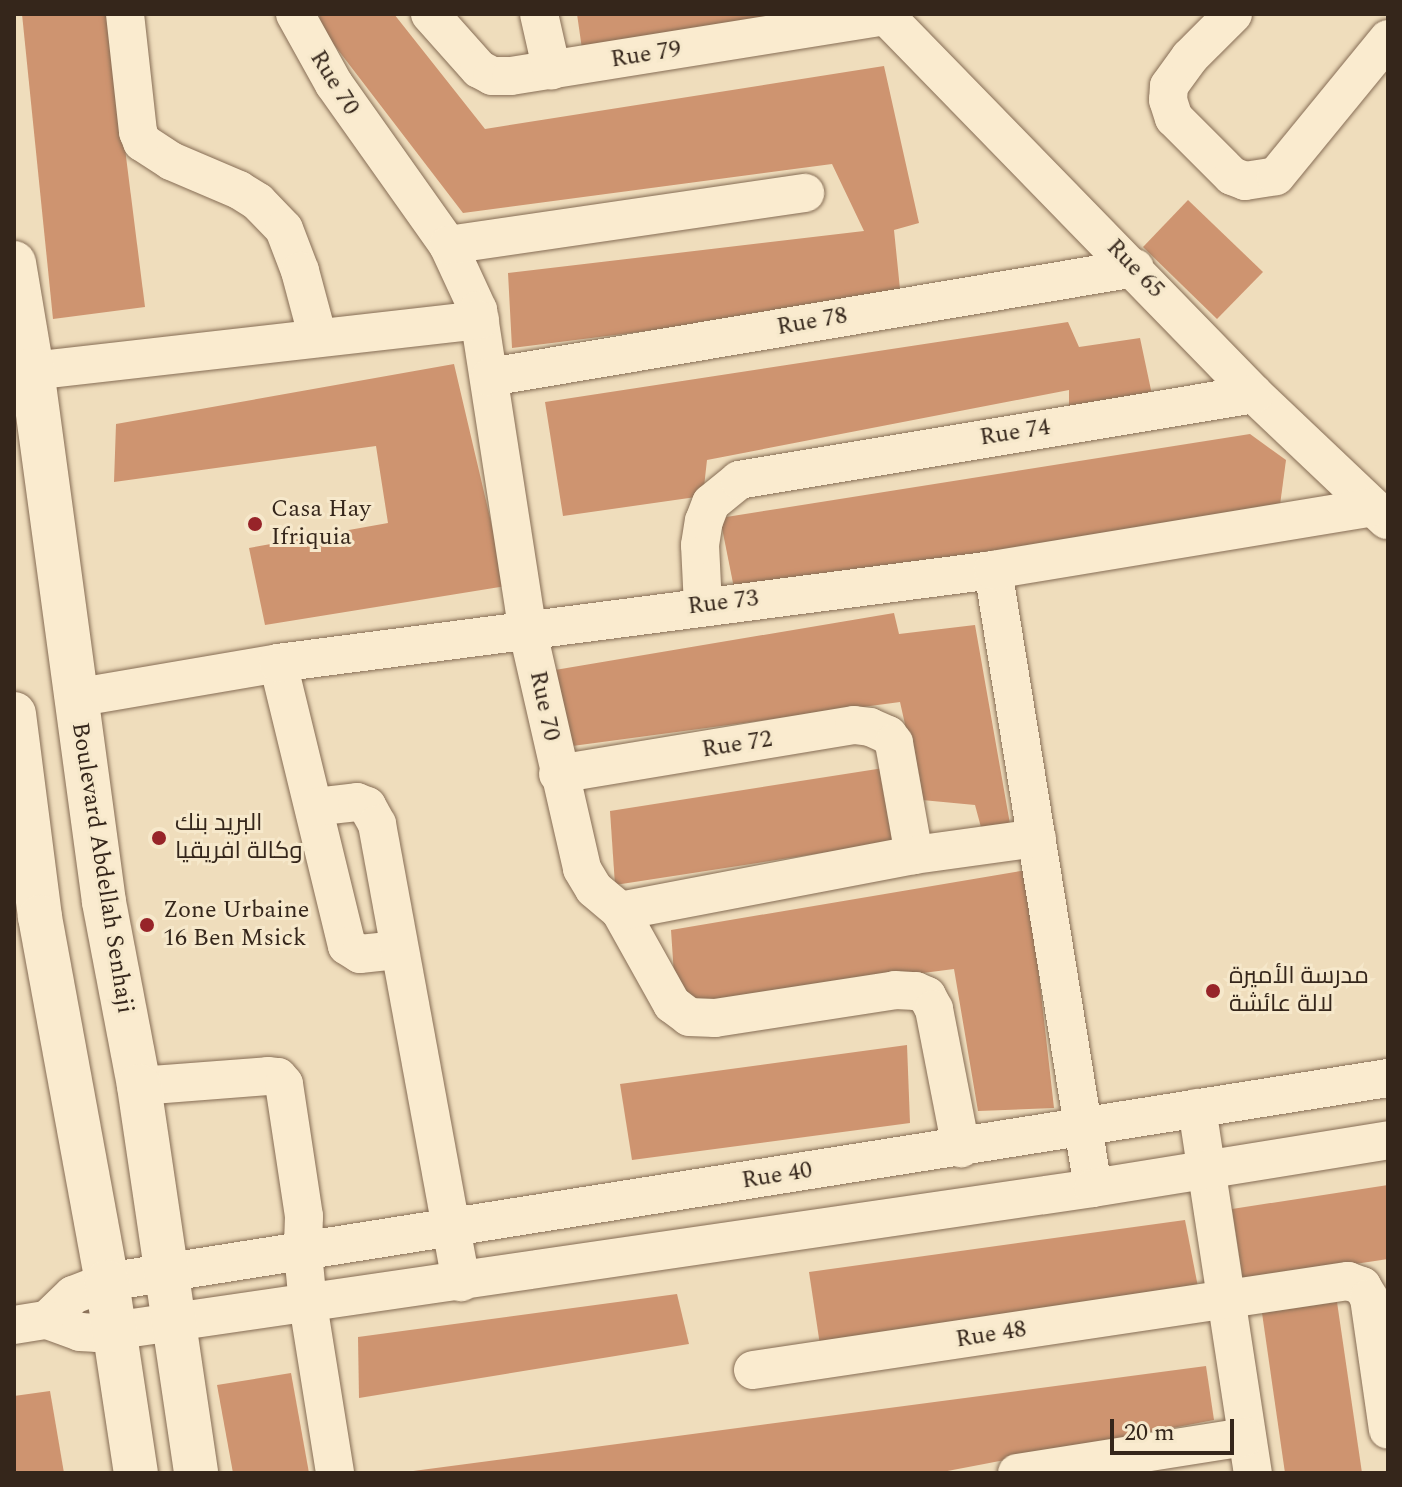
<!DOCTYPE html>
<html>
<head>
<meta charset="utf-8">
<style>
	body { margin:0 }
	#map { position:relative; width:1402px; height:1487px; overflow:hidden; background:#efddbc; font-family:Spectral,Cairo,serif }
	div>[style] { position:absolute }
	.building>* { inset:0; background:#ce9470 }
	.roads { filter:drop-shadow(0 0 2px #866d55) drop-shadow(0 0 2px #866d55) }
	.minor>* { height:38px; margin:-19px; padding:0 19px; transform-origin:19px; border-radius:19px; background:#faebcf }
	.tertiary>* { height:44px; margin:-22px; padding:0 22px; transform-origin:22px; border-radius:22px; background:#faebcf }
	.dots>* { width:22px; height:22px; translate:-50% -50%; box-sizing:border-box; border:4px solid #f6e8cb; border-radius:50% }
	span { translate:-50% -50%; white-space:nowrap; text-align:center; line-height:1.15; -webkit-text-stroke:6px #f6e8cb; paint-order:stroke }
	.street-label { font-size:24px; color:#35261b }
	.poi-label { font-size:24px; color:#35261b }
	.left { translate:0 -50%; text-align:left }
	.frame { position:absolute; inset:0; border:16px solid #35261b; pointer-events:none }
	.scale { position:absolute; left:1110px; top:1419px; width:124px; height:36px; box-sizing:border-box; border:4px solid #35261b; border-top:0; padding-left:10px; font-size:24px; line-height:28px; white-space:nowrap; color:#35261b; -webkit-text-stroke:6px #f6e8cb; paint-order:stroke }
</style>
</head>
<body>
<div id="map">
	<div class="building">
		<i style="clip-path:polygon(22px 14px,108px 14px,145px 307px,53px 319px)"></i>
		<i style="clip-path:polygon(319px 14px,394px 14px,485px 129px,884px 66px,919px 223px,894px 230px,901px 299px,512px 348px,508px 273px,864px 231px,832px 164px,463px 213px,322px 29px)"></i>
		<i style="clip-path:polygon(577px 14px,779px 14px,780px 21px,582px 49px)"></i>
		<i style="clip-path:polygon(1188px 200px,1263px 272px,1217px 319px,1143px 247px)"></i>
		<i style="clip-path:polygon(1068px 322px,1079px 347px,1140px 338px,1155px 409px,1069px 421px,1069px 390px,707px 460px,703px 496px,563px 516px,545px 402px)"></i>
		<i style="clip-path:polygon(454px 364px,506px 586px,265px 625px,249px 548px,388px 523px,376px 446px,114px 482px,116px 424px)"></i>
		<i style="clip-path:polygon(1250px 434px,1286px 460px,1280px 505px,735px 593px,720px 518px)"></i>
		<i style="clip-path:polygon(894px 613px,899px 634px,975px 625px,1010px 824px,982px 831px,975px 805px,922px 800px,900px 702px,565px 747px,549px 671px)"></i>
		<i style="clip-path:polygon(890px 767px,899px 841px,615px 885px,610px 811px)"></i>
		<i style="clip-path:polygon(1027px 870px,1054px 1108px,978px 1111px,954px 969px,676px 1005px,671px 930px)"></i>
		<i style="clip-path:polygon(907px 1045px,910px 1123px,632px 1160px,620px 1084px)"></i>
		<i style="clip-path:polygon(1388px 1185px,1388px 1259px,1243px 1281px,1232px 1209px)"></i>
		<i style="clip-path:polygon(1185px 1220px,1198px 1287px,820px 1345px,809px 1272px)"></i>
		<i style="clip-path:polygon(677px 1294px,689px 1344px,359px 1398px,358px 1337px)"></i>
		<i style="clip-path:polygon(1337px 1302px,1362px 1473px,1285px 1473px,1262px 1313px)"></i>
		<i style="clip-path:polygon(1206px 1366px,1214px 1420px,937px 1473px,398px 1473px)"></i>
		<i style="clip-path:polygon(291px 1373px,309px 1473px,233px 1473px,217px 1385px)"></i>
		<i style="clip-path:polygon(50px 1391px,64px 1473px,14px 1473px,14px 1396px)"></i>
	</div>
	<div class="roads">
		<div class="minor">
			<i style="left:125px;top:14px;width:119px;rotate:83.7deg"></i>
			<i style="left:138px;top:132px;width:11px;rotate:68deg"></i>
			<i style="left:142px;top:142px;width:35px;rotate:33deg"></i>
			<i style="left:171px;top:161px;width:74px;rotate:23.1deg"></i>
			<i style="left:239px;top:190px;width:22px;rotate:32deg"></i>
			<i style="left:258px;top:202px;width:37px;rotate:46deg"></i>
			<i style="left:284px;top:229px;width:45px;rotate:69.1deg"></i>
			<i style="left:300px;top:271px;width:69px;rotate:75deg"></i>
			<i style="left:295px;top:14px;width:80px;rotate:60.9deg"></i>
			<i style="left:334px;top:84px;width:197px;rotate:54.7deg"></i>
			<i style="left:448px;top:245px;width:72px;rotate:65.2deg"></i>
			<i style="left:478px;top:310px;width:322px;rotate:81.2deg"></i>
			<i style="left:527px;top:628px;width:247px;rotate:77.1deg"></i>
			<i style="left:582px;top:869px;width:23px;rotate:59deg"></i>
			<i style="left:594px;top:889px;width:34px;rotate:40deg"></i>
			<i style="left:620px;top:911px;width:107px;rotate:60.8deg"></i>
			<i style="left:672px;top:1004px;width:21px;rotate:37deg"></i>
			<i style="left:689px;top:1017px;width:26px;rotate:2deg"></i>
			<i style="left:715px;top:1018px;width:182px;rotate:-8.8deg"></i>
			<i style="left:895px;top:990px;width:21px;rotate:3deg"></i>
			<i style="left:916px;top:991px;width:12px;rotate:24deg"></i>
			<i style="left:927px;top:996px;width:15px;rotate:62deg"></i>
			<i style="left:934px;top:1009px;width:142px;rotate:79deg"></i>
			<i style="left:430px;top:14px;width:74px;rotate:48.3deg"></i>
			<i style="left:479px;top:69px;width:15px;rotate:28deg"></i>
			<i style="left:492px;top:76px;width:19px"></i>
			<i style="left:511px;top:76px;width:381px;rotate:-9.1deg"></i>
			<i style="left:539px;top:14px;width:58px;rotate:77.2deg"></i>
			<i style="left:884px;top:14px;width:530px;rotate:45.76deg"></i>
			<i style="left:1254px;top:394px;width:183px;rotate:43.5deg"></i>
			<i style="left:1233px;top:14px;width:61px;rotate:135deg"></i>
			<i style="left:1190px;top:57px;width:36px;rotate:126deg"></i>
			<i style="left:1169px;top:86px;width:14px;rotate:94deg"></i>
			<i style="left:1168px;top:100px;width:19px;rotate:72deg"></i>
			<i style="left:1174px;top:118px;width:82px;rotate:45deg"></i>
			<i style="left:1232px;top:176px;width:14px;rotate:21deg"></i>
			<i style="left:1245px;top:181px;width:31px;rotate:-9deg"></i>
			<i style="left:1276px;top:176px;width:177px;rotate:-50.7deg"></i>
			<i style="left:448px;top:245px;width:361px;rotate:-8.3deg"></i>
			<i style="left:14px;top:373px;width:469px;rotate:-6.5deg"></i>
			<i style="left:490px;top:377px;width:654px;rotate:-9.59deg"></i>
			<i style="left:993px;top:570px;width:626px;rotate:80.81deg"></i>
			<i style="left:703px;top:606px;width:61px;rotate:-92.8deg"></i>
			<i style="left:700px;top:545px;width:24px;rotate:-81deg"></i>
			<i style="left:704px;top:521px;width:19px;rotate:-69deg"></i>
			<i style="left:711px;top:503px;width:36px;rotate:-39deg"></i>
			<i style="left:739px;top:480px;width:522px;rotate:-9.48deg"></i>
			<i style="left:278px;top:663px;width:291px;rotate:76.3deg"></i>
			<i style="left:347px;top:946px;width:15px;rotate:32deg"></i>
			<i style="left:360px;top:954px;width:39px;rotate:-6deg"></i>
			<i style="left:74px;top:698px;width:207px;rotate:-9.7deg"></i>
			<i style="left:278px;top:663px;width:721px;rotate:-7.41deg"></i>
			<i style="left:993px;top:570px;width:384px;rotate:-9.4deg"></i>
			<i style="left:558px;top:774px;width:300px;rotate:-9.4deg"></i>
			<i style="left:854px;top:725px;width:16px;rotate:7deg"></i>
			<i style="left:870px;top:727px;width:20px;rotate:24deg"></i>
			<i style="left:888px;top:735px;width:10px;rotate:53deg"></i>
			<i style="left:894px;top:743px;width:114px;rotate:79.9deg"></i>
			<i style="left:314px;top:807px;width:43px;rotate:-6.6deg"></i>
			<i style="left:357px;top:802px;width:11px;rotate:22deg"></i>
			<i style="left:367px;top:806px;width:21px;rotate:61deg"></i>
			<i style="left:377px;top:824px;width:466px;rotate:79.6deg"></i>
			<i style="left:620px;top:911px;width:299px;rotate:-10.8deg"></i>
			<i style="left:914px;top:855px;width:124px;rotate:-7.9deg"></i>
			<i style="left:139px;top:1086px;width:129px;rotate:-4.4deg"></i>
			<i style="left:268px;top:1076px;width:10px;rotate:6deg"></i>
			<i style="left:278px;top:1077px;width:9px;rotate:49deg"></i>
			<i style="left:284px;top:1084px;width:134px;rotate:81.4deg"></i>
			<i style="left:304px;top:1216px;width:37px;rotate:92deg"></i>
			<i style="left:303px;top:1253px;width:51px;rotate:84.4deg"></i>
			<i style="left:308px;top:1304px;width:171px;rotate:80.9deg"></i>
			<i style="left:1197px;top:1108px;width:369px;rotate:81.3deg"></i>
			<i style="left:47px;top:1320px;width:36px;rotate:-44deg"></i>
			<i style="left:73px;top:1295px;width:36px;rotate:-21deg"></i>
			<i style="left:107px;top:1282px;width:1297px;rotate:-9.05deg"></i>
			<i style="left:14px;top:1325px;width:33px;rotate:-9deg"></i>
			<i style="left:47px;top:1320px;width:35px;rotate:20deg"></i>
			<i style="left:80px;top:1332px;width:18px;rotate:3deg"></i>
			<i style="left:98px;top:1333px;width:1006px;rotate:-8.29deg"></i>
			<i style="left:1093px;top:1188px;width:299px;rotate:-9.2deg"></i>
			<i style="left:753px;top:1370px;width:602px;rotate:-8.51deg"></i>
			<i style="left:1348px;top:1281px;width:15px;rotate:20deg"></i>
			<i style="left:1362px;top:1286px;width:14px;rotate:60deg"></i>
			<i style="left:1369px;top:1298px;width:133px;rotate:81.8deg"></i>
			<i style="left:1017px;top:1473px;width:231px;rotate:-9deg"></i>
		</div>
		<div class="tertiary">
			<i style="left:14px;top:263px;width:109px;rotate:80.5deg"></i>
			<i style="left:32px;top:370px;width:537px;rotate:82.29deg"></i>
			<i style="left:104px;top:902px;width:187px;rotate:79.2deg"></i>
			<i style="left:139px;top:1086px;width:391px;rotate:81.6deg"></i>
			<i style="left:14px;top:714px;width:205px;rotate:82.7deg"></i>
			<i style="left:40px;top:917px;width:371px;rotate:79.6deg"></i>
			<i style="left:107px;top:1282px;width:193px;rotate:81.4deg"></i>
		</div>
	</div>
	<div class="dots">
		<i style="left:255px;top:524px;background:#972429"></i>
		<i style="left:159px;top:838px;background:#972429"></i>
		<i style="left:147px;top:925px;background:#972429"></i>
		<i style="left:1213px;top:991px;background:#972429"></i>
	</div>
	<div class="street-label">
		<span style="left:646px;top:55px;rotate:-9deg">Rue 79</span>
		<span style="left:334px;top:83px;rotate:58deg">Rue 70</span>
		<span style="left:1135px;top:269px;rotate:46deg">Rue 65</span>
		<span style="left:812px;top:322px;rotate:-10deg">Rue 78</span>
		<span style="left:1015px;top:433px;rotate:-9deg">Rue 74</span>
		<span style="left:723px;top:603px;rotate:-7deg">Rue 73</span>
		<span style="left:544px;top:706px;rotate:78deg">Rue 70</span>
		<span style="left:737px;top:745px;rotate:-9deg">Rue 72</span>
		<span style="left:102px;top:868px;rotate:81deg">Boulevard Abdellah Senhaji</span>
		<span style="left:777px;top:1176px;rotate:-9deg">Rue 40</span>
		<span style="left:991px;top:1335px;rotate:-9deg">Rue 48</span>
	</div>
	<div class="poi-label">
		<span class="left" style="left:271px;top:524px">Casa Hay<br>Ifriquia</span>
		<span class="left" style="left:175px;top:838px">البريد بنك<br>وكالة افريقيا</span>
		<span class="left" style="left:163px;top:925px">Zone Urbaine<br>16 Ben Msick</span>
		<span class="left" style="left:1229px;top:991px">مدرسة الأميرة<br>لالة عائشة</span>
	</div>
	<div class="frame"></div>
	<div class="scale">20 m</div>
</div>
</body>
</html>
